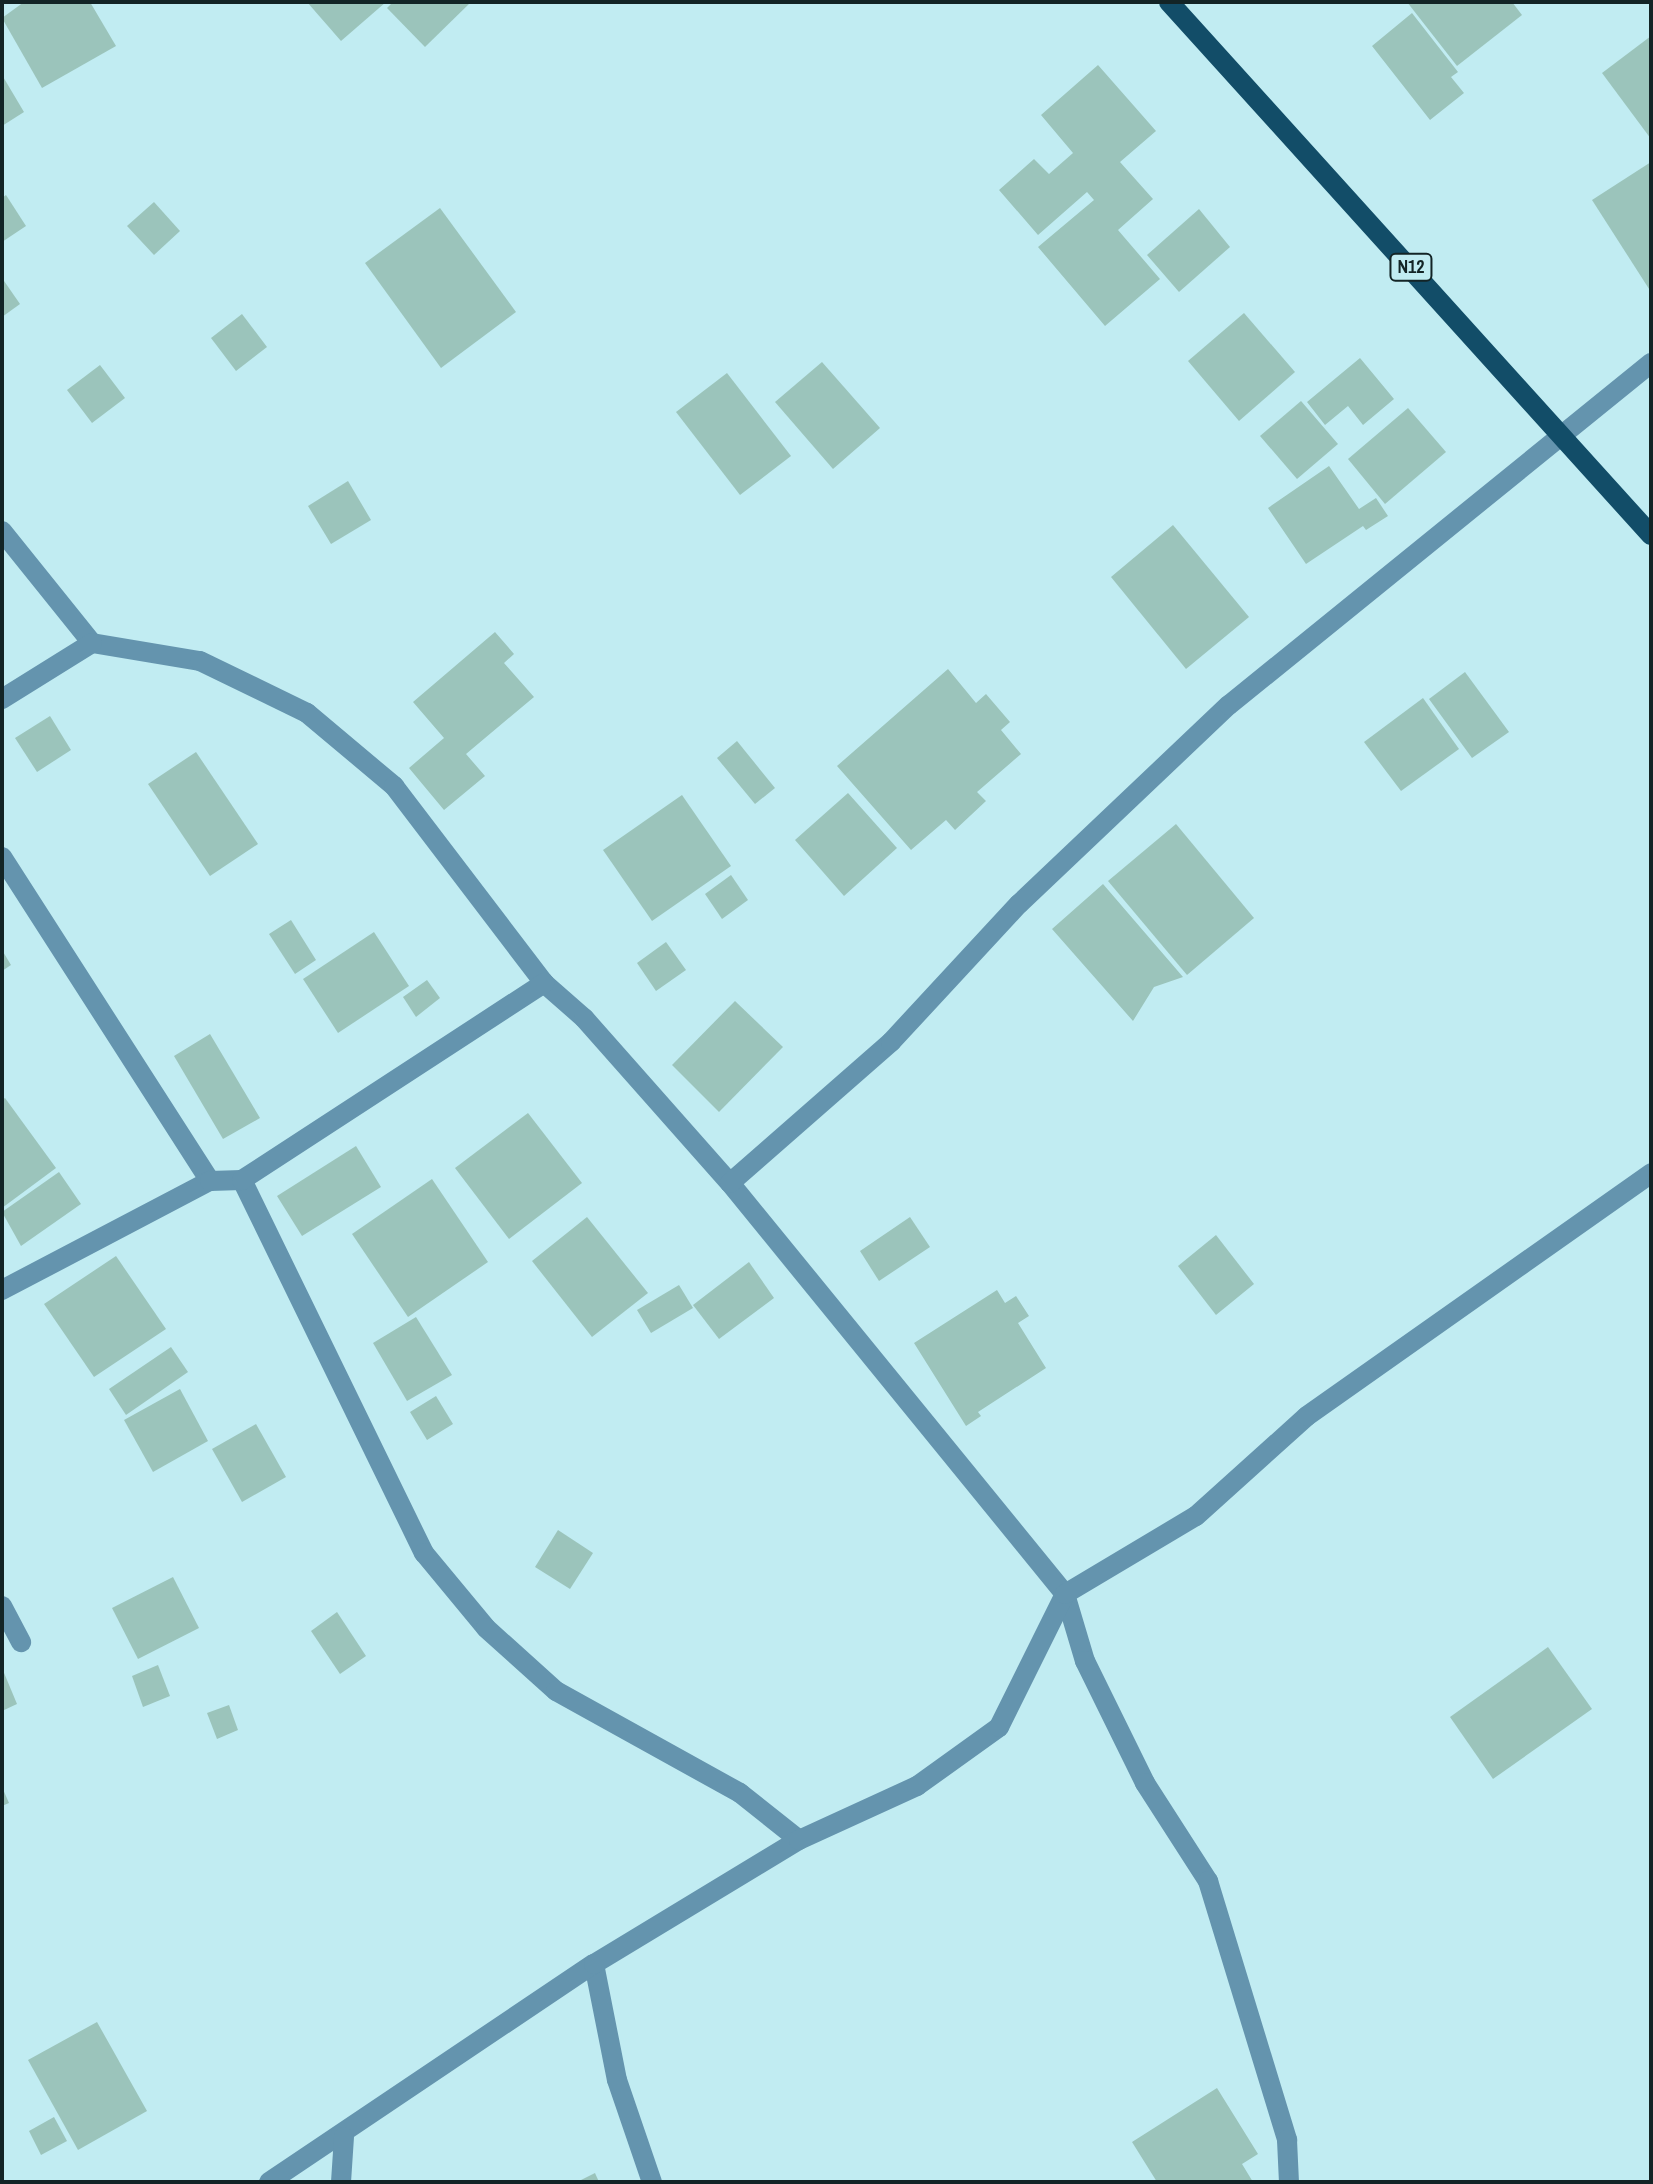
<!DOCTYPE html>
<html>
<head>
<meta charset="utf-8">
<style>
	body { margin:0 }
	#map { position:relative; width:1653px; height:2184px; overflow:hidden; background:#c1ecf2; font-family:"Archivo Narrow",sans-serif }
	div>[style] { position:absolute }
	.building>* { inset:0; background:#9bc4bb }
	.minor>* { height:20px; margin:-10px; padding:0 10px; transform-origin:10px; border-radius:10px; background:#6494ae }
	.major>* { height:20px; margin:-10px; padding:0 10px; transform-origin:10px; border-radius:10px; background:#124d68 }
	span { translate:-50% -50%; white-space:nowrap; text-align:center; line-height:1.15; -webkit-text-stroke:6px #c1ecf2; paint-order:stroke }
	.shield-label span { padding:2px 6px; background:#c1ecf2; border:2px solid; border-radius:6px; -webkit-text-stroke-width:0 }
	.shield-label { font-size:18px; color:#132426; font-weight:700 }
	.frame { position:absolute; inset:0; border:4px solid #132426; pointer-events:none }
</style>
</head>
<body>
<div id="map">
	<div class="building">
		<i style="clip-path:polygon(24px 2px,90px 2px,116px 46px,42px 88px,2px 18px)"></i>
		<i style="clip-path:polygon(307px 2px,386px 2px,341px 41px)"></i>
		<i style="clip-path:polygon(393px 2px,471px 2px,425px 47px,387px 8px)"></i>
		<i style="clip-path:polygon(1407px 2px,1512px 2px,1522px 15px,1457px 66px)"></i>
		<i style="clip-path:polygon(1412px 13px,1458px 72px,1451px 77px,1464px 93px,1430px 120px,1372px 46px)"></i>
		<i style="clip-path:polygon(1651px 36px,1651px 139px,1602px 73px)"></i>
		<i style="clip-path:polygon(1098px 65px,1156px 131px,1120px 162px,1153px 199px,1118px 230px,1160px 279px,1105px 326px,1038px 247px,1094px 200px,1087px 192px,1038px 235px,999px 190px,1034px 159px,1049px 174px,1073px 153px,1041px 115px)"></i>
		<i style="clip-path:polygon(2px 75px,24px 112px,2px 126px)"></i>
		<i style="clip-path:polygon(1651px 162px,1651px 292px,1592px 200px)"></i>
		<i style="clip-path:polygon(6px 195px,26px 226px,2px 242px,2px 198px)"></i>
		<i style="clip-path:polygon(154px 202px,180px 231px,154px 255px,127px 226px)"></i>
		<i style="clip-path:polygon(440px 208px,516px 312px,441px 368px,365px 263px)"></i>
		<i style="clip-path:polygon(1199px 209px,1230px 247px,1179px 292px,1147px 255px)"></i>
		<i style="clip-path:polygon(2px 278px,20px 304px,2px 317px)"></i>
		<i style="clip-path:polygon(1244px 313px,1295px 372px,1239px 421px,1188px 361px)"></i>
		<i style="clip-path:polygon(242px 314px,267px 347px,236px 371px,211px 338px)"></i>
		<i style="clip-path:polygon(1360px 358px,1394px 399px,1363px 425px,1348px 406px,1325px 425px,1307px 402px)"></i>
		<i style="clip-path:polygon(822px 362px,880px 428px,833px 469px,775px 402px)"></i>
		<i style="clip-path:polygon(100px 365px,125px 398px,92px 423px,67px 390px)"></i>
		<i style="clip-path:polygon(727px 373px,791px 456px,740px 495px,676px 412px)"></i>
		<i style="clip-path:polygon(1301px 401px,1338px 444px,1297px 479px,1260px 436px)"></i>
		<i style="clip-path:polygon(1408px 408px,1446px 452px,1385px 504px,1348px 459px)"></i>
		<i style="clip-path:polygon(1329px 466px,1359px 509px,1376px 498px,1388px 516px,1366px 530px,1363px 526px,1306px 564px,1268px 508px)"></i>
		<i style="clip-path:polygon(348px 481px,371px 520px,331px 544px,308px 506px)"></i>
		<i style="clip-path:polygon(1173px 525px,1249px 617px,1186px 669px,1111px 577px)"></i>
		<i style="clip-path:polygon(495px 632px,514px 654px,504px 663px,534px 697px,466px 754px,485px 776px,444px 810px,409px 768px,444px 738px,413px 702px)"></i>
		<i style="clip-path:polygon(948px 669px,976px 703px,986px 694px,1010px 722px,1001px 730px,1021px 754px,977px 792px,986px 801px,955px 830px,946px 820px,911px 850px,837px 766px)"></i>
		<i style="clip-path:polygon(1465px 672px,1509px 732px,1472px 758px,1429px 699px)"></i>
		<i style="clip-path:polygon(1423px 698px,1459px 749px,1401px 791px,1364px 742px)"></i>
		<i style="clip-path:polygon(50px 716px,71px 750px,37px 772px,15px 738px)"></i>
		<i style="clip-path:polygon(737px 741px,775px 788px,755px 804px,717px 758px)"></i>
		<i style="clip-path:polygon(196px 752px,258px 844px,210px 876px,148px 784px)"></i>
		<i style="clip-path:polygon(848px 793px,897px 848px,844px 896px,795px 840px)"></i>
		<i style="clip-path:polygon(682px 795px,731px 866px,652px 921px,603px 850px)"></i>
		<i style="clip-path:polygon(1176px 824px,1254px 918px,1187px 975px,1108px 881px)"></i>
		<i style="clip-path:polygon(731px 875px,748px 900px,722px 919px,705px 894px)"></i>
		<i style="clip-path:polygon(1103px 884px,1183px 977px,1154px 987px,1133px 1021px,1052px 929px)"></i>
		<i style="clip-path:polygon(291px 920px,316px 960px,295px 974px,269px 934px)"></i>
		<i style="clip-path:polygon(374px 932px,409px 986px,338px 1033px,303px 979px)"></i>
		<i style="clip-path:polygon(666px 942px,686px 970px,656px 991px,637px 963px)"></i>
		<i style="clip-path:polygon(2px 950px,11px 965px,2px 971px)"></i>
		<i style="clip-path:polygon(427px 980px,440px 998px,416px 1017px,403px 997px)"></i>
		<i style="clip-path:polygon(735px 1001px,783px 1047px,719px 1112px,672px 1065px)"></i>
		<i style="clip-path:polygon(210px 1034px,260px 1118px,223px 1139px,174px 1056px)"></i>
		<i style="clip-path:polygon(5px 1098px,56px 1168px,2px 1208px,2px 1100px)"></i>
		<i style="clip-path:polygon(528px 1113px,582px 1183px,509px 1239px,455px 1168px)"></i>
		<i style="clip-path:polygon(356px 1146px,381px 1187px,302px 1236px,277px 1196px)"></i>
		<i style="clip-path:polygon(59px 1172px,81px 1204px,21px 1246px,2px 1212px)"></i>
		<i style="clip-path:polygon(432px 1179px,488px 1262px,408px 1317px,352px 1234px)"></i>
		<i style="clip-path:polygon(587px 1217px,648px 1293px,592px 1337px,532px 1261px)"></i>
		<i style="clip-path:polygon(910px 1217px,930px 1247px,879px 1281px,860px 1251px)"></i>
		<i style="clip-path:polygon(1216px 1235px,1254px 1284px,1216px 1315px,1178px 1266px)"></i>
		<i style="clip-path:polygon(116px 1256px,166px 1329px,94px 1377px,44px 1304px)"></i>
		<i style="clip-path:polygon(749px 1262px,774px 1298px,719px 1339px,693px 1305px)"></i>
		<i style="clip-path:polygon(679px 1285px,693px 1308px,651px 1333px,637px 1310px)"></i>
		<i style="clip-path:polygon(997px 1290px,1005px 1303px,1016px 1296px,1029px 1316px,1018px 1323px,1046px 1368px,978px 1412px,981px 1416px,966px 1426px,914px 1343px)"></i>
		<i style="clip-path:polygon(416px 1317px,452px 1375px,407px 1401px,373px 1343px)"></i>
		<i style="clip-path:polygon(171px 1347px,188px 1372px,126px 1415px,109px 1389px)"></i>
		<i style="clip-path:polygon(180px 1389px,208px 1441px,153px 1472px,124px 1420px)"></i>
		<i style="clip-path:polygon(436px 1396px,453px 1424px,427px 1440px,410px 1412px)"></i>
		<i style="clip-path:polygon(256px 1424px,286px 1477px,242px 1502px,212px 1449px)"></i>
		<i style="clip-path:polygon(558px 1530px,593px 1553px,570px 1589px,535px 1567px)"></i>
		<i style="clip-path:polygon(173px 1577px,199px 1628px,138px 1659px,112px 1608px)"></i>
		<i style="clip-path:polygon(337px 1612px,366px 1656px,340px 1674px,311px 1631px)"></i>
		<i style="clip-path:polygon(1548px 1647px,1592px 1709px,1493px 1779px,1450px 1717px)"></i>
		<i style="clip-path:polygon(158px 1665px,170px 1696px,143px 1707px,132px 1676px)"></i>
		<i style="clip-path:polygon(2px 1668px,17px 1704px,2px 1711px)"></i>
		<i style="clip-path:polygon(229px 1705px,238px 1730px,217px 1739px,207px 1713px)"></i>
		<i style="clip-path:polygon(2px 1787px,9px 1803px,2px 1806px)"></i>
		<i style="clip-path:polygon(97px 2022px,147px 2111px,78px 2150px,28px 2060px)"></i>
		<i style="clip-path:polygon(1217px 2088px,1258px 2154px,1242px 2164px,1253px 2182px,1157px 2182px,1132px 2142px)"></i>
		<i style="clip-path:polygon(54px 2117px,67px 2141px,41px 2155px,29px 2131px)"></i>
		<i style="clip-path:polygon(595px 2173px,599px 2182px,577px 2182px)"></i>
	</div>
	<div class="minor">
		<i style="left:2px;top:531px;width:144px;rotate:51.2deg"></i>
		<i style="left:92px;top:643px;width:109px;rotate:9.5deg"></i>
		<i style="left:200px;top:661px;width:119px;rotate:25.9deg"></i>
		<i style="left:307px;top:713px;width:114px;rotate:40deg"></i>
		<i style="left:394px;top:786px;width:248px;rotate:52.7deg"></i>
		<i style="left:544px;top:983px;width:53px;rotate:41.2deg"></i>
		<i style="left:584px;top:1018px;width:220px;rotate:48.5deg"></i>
		<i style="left:730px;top:1183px;width:530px;rotate:50.82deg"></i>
		<i style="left:1065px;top:1594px;width:70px;rotate:73.4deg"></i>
		<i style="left:1085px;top:1661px;width:136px;rotate:63.8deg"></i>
		<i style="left:1145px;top:1783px;width:117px;rotate:57.3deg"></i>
		<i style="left:1208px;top:1881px;width:271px;rotate:73deg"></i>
		<i style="left:1287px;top:2140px;width:42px;rotate:87.3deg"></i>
		<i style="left:2px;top:699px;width:106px;rotate:-31.9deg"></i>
		<i style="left:2px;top:857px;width:385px;rotate:57.3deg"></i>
		<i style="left:242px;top:1180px;width:415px;rotate:64deg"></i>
		<i style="left:424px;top:1553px;width:97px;rotate:50.4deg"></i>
		<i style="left:486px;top:1628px;width:94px;rotate:42deg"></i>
		<i style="left:556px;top:1691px;width:210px;rotate:29deg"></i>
		<i style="left:740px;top:1793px;width:75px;rotate:38.5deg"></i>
		<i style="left:730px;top:1183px;width:214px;rotate:-41.2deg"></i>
		<i style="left:891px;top:1042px;width:188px;rotate:-47.2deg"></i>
		<i style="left:1019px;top:904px;width:289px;rotate:-43.5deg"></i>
		<i style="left:1229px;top:705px;width:543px;rotate:-39.02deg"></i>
		<i style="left:2px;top:1290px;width:235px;rotate:-27.7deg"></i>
		<i style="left:210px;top:1181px;width:32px;rotate:-2deg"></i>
		<i style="left:242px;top:1180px;width:361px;rotate:-33.1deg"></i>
		<i style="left:2px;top:1606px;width:41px;rotate:62.2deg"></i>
		<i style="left:594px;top:1964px;width:118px;rotate:78.8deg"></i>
		<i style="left:617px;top:2080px;width:108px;rotate:71.1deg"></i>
		<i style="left:269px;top:2182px;width:391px;rotate:-33.9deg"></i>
		<i style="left:594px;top:1964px;width:240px;rotate:-31.2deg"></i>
		<i style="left:799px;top:1840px;width:130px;rotate:-24.6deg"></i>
		<i style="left:917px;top:1786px;width:101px;rotate:-35.7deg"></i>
		<i style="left:999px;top:1727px;width:148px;rotate:-63.6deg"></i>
		<i style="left:1065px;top:1594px;width:152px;rotate:-30.8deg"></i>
		<i style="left:1196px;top:1516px;width:149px;rotate:-42deg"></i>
		<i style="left:1307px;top:1416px;width:421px;rotate:-35.2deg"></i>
		<i style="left:341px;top:2182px;width:45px;rotate:-86.2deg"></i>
	</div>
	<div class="major">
		<i style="left:1169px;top:2px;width:719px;rotate:47.88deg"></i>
	</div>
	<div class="shield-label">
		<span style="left:1411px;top:267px">N12</span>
	</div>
	<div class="frame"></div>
</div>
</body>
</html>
